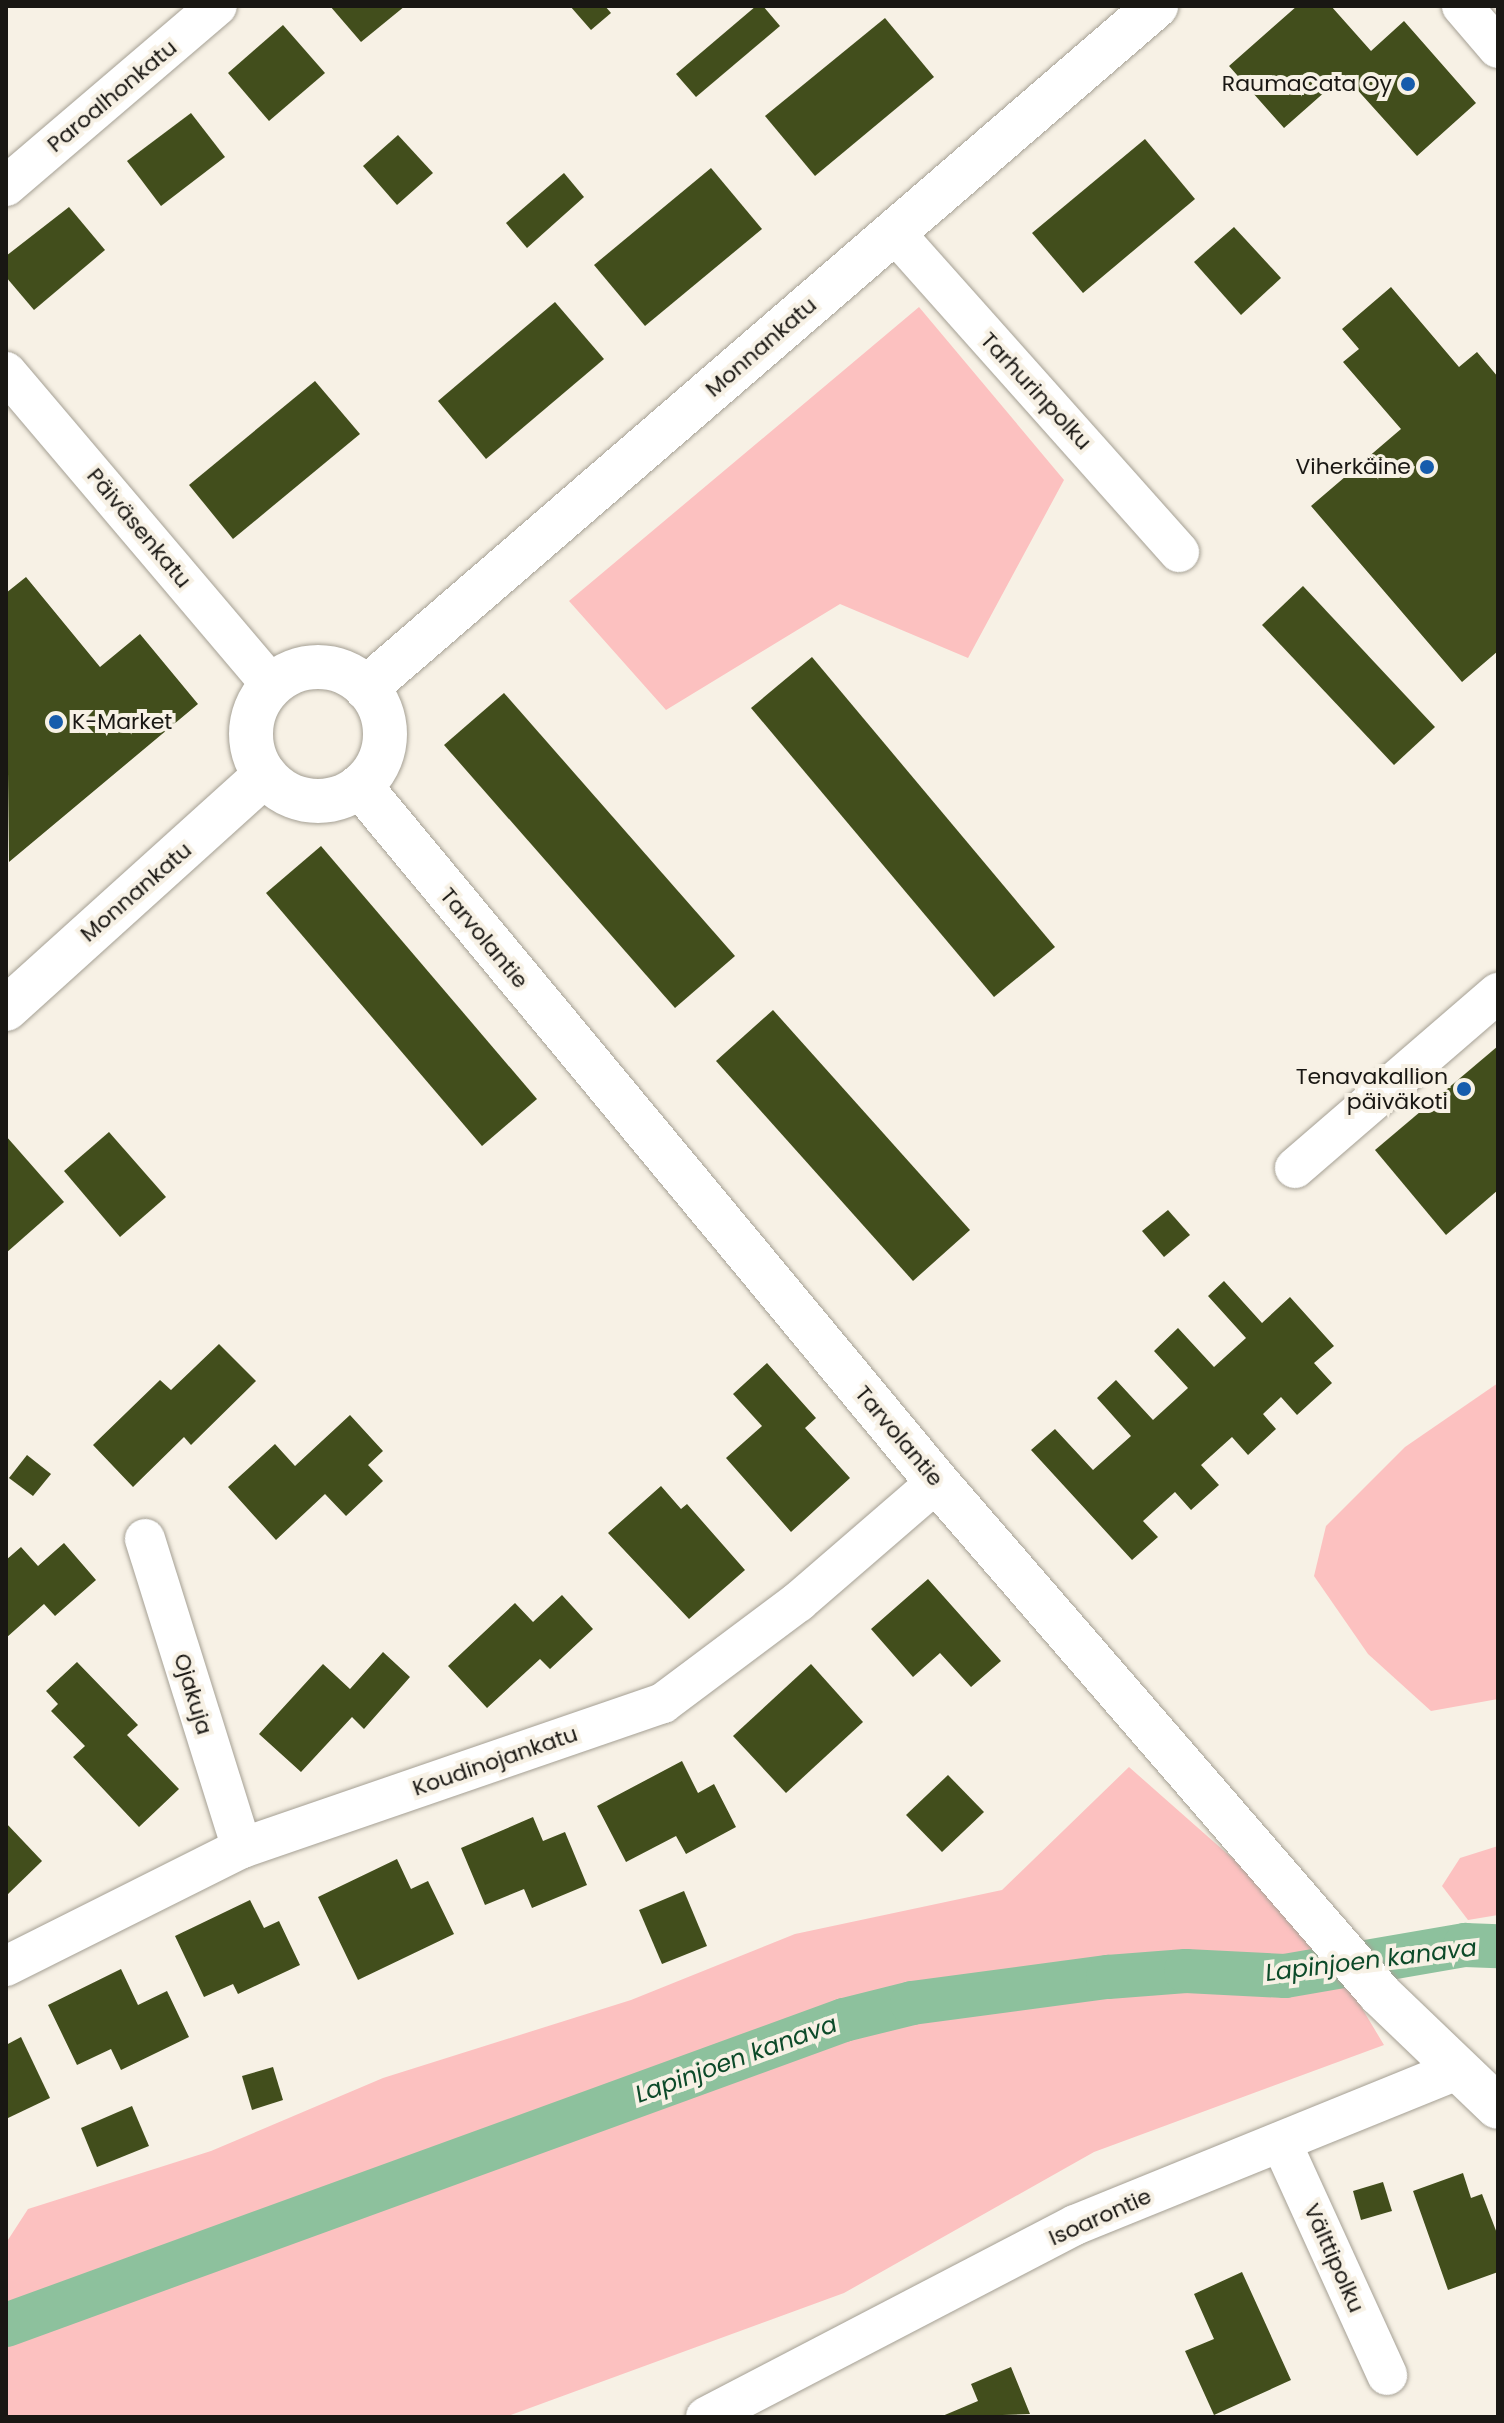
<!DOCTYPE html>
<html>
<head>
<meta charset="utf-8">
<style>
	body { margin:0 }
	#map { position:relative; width:1504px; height:2423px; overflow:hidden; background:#f7f1e5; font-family:Poppins,sans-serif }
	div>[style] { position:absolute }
	.green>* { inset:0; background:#fcc1c0 }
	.canal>* { height:44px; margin:-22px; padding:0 22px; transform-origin:22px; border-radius:22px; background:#8dc19d }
	.building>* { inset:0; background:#424e1c }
	.roads { filter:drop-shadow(0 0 2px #a5a094) drop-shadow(0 0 2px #a5a094) }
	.street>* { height:40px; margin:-20px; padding:0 20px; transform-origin:20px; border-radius:20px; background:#fff }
	.secondary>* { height:44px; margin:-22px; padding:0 22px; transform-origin:22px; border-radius:22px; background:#fff }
	.secondary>.ring { margin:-22px; padding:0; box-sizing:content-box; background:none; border:44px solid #fff; border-radius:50% }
	.dots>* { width:22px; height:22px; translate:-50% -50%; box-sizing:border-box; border:4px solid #f7f1e5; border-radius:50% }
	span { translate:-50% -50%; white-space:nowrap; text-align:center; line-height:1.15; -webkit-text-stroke:8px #f7f1e5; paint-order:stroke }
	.poi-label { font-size:22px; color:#191713 }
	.right { translate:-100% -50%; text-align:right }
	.left { translate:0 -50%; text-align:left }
	.street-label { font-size:22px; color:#191713 }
	.water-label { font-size:24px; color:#0c4a29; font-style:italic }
	.frame { position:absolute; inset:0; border:8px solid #191713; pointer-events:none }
</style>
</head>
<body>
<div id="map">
	<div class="green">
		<i style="clip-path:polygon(919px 307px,1064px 480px,968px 658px,840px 604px,666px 710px,569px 601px)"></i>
		<i style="clip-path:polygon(1498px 1383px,1498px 1699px,1431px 1711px,1368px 1654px,1314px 1576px,1326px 1526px,1405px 1447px)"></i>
		<i style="clip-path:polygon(1129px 1767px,1317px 1933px,1384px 2045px,1094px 2152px,844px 2293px,505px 2417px,6px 2417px,6px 2243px,28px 2209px,211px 2151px,383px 2078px,631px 2000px,795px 1934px,1002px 1890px)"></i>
		<i style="clip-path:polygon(1498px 1846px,1498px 1915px,1468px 1920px,1442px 1886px,1460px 1858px)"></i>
	</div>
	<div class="canal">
		<i style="left:6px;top:2325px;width:892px;rotate:-20deg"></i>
		<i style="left:844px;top:2020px;width:70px;rotate:-14deg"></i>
		<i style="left:912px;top:2003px;width:198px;rotate:-7.6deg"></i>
		<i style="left:1108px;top:1977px;width:78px;rotate:-4.4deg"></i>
		<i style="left:1186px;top:1971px;width:99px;rotate:2.9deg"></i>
		<i style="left:1285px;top:1976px;width:183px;rotate:-9.8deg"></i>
		<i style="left:1465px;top:1945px;width:33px;rotate:2deg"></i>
	</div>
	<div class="building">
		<i style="clip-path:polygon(330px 6px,405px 6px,361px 42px)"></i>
		<i style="clip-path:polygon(570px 6px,605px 6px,611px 13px,591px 30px)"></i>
		<i style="clip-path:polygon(756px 6px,763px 6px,780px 26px,696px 97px,676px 74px)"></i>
		<i style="clip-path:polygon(1297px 6px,1331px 6px,1371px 51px,1404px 21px,1476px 103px,1417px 156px,1344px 75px,1284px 128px,1229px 66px)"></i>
		<i style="clip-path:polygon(885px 18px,934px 77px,815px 176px,765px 116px)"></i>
		<i style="clip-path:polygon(283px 25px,325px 73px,269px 121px,228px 73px)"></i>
		<i style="clip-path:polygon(191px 113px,225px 157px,161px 206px,127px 161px)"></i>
		<i style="clip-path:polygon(398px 135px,433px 173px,397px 205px,363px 166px)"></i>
		<i style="clip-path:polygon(1145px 139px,1195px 199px,1083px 293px,1032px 233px)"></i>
		<i style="clip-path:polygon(711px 168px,762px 229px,645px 326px,594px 265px)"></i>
		<i style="clip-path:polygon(564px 173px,584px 197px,527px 248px,506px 223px)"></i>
		<i style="clip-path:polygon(69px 207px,105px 250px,34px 310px,6px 277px,6px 256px)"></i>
		<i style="clip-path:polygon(1234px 227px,1281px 278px,1241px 315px,1194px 262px)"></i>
		<i style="clip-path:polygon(1391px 287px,1459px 367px,1477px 352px,1498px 377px,1498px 651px,1462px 682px,1311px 506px,1401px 429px,1343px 362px,1359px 349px,1342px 329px)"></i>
		<i style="clip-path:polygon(555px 302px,604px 359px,486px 459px,438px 401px)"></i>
		<i style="clip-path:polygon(315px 381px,360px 434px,233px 539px,189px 485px)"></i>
		<i style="clip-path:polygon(26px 577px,100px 667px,140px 634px,198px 704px,9px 862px,6px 593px)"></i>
		<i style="clip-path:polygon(1303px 586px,1435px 727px,1394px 765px,1262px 625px)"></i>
		<i style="clip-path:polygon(812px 657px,1055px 947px,994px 997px,751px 708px)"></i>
		<i style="clip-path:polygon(504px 693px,735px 956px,675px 1008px,444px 745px)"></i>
		<i style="clip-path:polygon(321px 846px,537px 1099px,482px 1146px,266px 893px)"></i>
		<i style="clip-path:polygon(773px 1010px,970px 1230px,913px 1281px,716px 1061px)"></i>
		<i style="clip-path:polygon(1498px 1046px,1498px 1190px,1446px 1235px,1375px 1150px)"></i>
		<i style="clip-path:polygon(109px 1132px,166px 1197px,120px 1237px,64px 1171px)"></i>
		<i style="clip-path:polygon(6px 1136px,64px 1202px,6px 1253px)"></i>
		<i style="clip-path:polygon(1168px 1210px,1190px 1235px,1164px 1257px,1142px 1231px)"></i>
		<i style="clip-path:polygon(1224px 1281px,1262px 1323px,1290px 1297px,1334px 1346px,1314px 1363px,1332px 1383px,1297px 1415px,1281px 1397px,1263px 1414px,1276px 1429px,1248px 1455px,1232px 1437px,1201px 1465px,1219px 1485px,1191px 1510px,1175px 1492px,1143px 1521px,1158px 1537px,1132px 1560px,1031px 1450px,1055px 1429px,1093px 1470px,1131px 1436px,1097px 1398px,1116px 1380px,1153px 1420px,1188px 1388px,1154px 1351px,1178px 1328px,1214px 1367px,1246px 1338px,1208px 1296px)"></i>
		<i style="clip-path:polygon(219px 1344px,256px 1381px,191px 1445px,184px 1437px,133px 1487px,93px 1445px,160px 1380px,171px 1390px)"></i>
		<i style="clip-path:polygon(767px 1363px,816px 1418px,805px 1428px,850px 1478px,791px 1532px,726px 1458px,762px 1426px,733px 1394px)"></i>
		<i style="clip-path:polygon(350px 1415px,383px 1451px,368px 1465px,383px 1481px,346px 1516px,325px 1494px,276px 1540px,228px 1487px,275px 1444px,295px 1466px)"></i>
		<i style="clip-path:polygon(27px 1455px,51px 1474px,33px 1496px,9px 1478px)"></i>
		<i style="clip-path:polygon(661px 1486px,681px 1509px,687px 1504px,745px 1570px,689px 1619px,608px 1533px)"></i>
		<i style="clip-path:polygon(64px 1543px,96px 1580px,55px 1616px,44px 1604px,6px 1638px,6px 1560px,21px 1547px,38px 1566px)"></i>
		<i style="clip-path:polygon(928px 1579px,1001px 1661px,971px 1687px,940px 1653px,913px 1677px,871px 1629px)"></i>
		<i style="clip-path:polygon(562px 1595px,593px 1629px,550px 1669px,540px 1659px,487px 1708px,448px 1666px,515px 1603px,533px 1622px)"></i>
		<i style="clip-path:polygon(383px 1652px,410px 1677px,364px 1729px,352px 1717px,301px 1772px,259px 1734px,323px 1664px,350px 1689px)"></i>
		<i style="clip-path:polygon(77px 1662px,138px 1725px,127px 1735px,179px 1789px,139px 1827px,73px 1757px,85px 1746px,51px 1711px,58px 1704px,46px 1691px)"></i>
		<i style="clip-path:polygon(811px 1664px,863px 1722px,786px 1793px,733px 1736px)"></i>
		<i style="clip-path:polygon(682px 1761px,698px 1793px,714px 1784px,736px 1827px,686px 1854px,676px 1836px,626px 1862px,597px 1806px)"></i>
		<i style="clip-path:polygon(948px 1775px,984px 1812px,942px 1852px,906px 1815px)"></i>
		<i style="clip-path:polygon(533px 1817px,543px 1841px,565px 1832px,587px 1885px,532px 1908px,524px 1889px,485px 1905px,461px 1848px)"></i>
		<i style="clip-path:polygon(6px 1823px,42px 1861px,6px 1896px)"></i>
		<i style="clip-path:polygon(397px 1859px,411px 1889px,428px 1881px,454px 1934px,358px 1980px,318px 1897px)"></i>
		<i style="clip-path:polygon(684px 1891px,707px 1946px,662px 1964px,639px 1910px)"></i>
		<i style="clip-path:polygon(250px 1900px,264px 1928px,279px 1921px,300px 1965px,238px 1994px,233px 1984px,204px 1997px,175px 1936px)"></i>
		<i style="clip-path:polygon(121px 1969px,138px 2005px,167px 1991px,189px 2037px,121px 2070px,111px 2049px,77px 2065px,48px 2005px)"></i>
		<i style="clip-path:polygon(21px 2037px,50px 2098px,8px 2118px,6px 2045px)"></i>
		<i style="clip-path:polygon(273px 2067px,283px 2100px,252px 2110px,242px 2076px)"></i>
		<i style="clip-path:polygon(132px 2106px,149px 2146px,97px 2167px,81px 2128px)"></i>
		<i style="clip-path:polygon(1463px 2173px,1471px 2198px,1482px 2194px,1498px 2236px,1498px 2272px,1448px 2290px,1413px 2191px)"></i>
		<i style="clip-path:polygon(1383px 2182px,1392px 2211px,1361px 2220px,1353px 2191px)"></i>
		<i style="clip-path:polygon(1242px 2272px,1291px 2380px,1214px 2415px,1185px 2351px,1214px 2339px,1194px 2294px)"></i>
		<i style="clip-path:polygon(1011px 2367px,1030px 2414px,940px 2417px,978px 2401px,971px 2384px)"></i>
	</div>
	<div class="roads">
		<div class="street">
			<i style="left:1462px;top:6px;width:55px;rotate:49.4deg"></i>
			<i style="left:6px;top:186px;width:277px;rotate:-40.5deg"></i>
			<i style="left:893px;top:231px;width:430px;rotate:48.3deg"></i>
			<i style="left:6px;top:372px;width:410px;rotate:49.7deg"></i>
			<i style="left:1295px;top:1168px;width:268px;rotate:-40.8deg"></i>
			<i style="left:145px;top:1539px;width:324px;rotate:72.6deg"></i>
			<i style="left:6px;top:1966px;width:264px;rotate:-26.6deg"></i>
			<i style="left:242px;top:1848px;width:445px;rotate:-19deg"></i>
			<i style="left:663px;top:1703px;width:169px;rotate:-36.8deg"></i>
			<i style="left:798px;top:1602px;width:184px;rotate:-40.8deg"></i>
			<i style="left:1281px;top:2142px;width:256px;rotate:65.5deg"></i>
			<i style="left:706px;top:2417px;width:416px;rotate:-27.5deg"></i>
			<i style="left:1075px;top:2225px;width:411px;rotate:-22.1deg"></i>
		</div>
		<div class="secondary">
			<i class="ring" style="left:251px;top:667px;width:90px;height:90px"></i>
			<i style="left:366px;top:688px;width:1044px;rotate:-40.8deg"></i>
			<i style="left:360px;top:786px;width:904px;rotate:50.34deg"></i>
			<i style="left:937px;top:1482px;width:677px;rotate:49.13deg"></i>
			<i style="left:1380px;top:1994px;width:163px;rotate:43.8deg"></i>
			<i style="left:6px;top:1009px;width:349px;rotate:-42.1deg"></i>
		</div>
	</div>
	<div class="dots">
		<i style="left:1408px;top:84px;background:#165cac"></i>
		<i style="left:1427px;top:467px;background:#165cac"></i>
		<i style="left:56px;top:722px;background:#165cac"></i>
		<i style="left:1464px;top:1089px;background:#165cac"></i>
	</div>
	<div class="poi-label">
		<span class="right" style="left:1392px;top:84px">RaumaCata Oy</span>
		<span class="right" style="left:1411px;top:467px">Viherkäine</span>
		<span class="left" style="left:72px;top:722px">K-Market</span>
		<span class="right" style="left:1448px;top:1089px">Tenavakallion<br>päiväkoti</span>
	</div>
	<div class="street-label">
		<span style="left:112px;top:96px;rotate:-40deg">Paroalhonkatu</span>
		<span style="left:761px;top:347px;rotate:-41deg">Monnankatu</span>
		<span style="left:1036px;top:391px;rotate:47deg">Tarhurinpolku</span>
		<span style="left:139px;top:528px;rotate:50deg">Päiväsenkatu</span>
		<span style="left:136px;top:892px;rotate:-41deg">Monnankatu</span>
		<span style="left:484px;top:938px;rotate:50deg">Tarvolantie</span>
		<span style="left:899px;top:1436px;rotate:50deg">Tarvolantie</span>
		<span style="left:193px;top:1694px;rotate:73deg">Ojakuja</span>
		<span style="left:495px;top:1761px;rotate:-19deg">Koudinojankatu</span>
		<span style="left:1100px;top:2217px;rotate:-24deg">Isoarontie</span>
		<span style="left:1334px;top:2258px;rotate:66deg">Välttipolku</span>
	</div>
	<div class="water-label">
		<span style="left:1371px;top:1960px;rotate:-7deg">Lapinjoen kanava</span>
		<span style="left:736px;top:2059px;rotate:-20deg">Lapinjoen kanava</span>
	</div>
	<div class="frame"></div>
</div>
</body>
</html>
